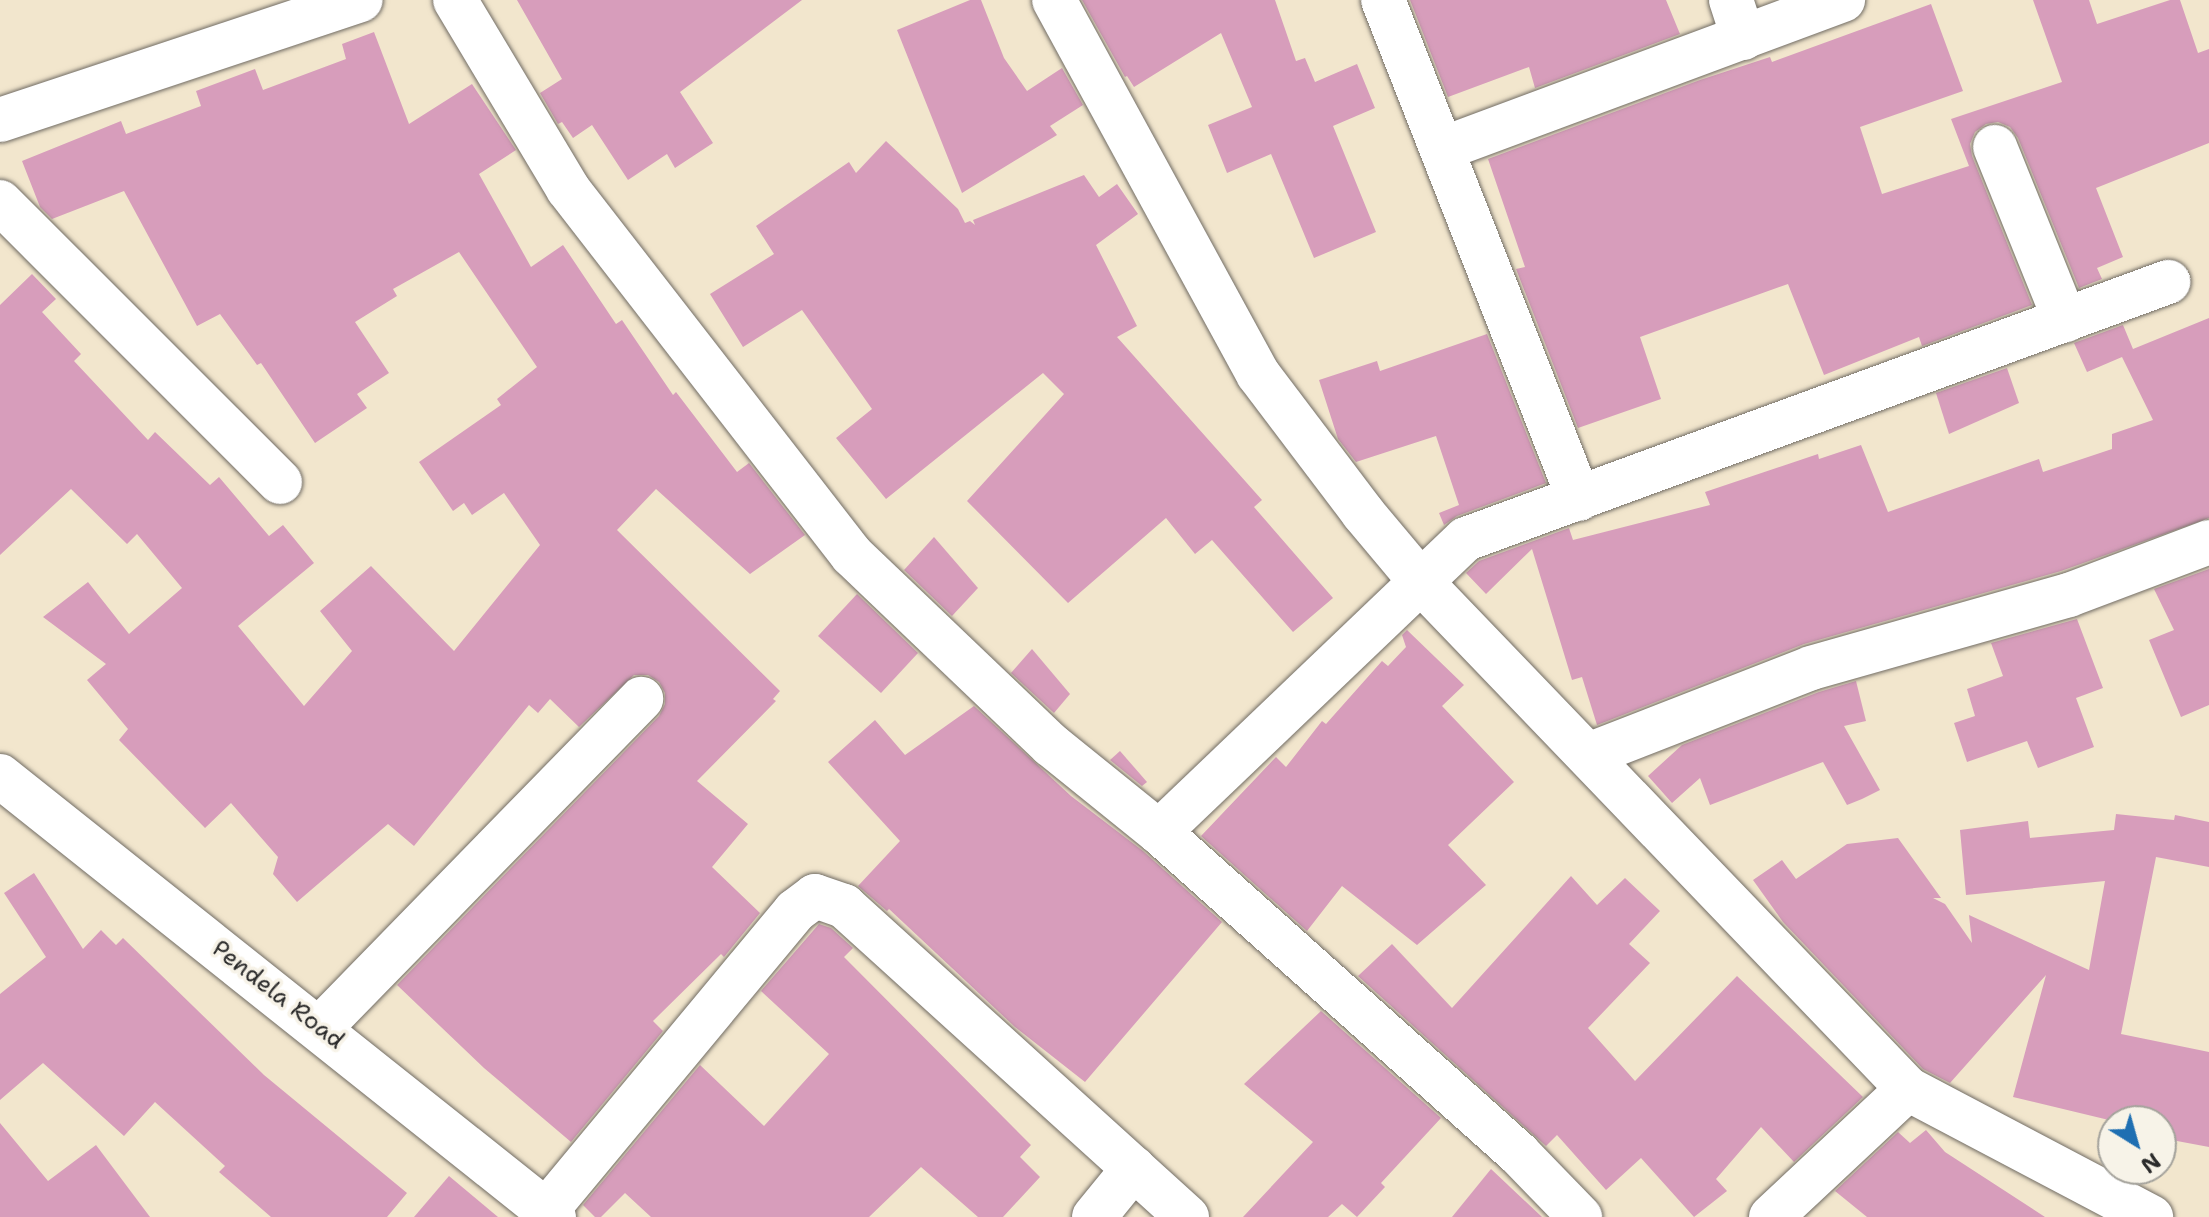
<!DOCTYPE html>
<html>
<head>
<meta charset="utf-8">
<style>
	body { margin:0 }
	#map { position:relative; width:2209px; height:1217px; overflow:hidden; background:#f2e6cd; font-family:"Shantell Sans",sans-serif }
	div>[style] { position:absolute }
	.building>* { inset:0; background:#d79dbb }
	.roads { filter:drop-shadow(0 0 2px #716c64) drop-shadow(0 0 2px #716c64) }
	.minor>* { height:44px; margin:-22px; padding:0 22px; transform-origin:22px; border-radius:22px; background:#fff }
	span { translate:-50% -50%; white-space:nowrap; text-align:center; line-height:1.15; -webkit-text-stroke:7px #f7f3e8; paint-order:stroke }
	.street-label { font-size:24px; color:#2b2b2b }
	.north { position:absolute; left:2097px; top:1105px; width:80px; height:80px; box-sizing:border-box; background:#f7f3e8; border:2px solid #a5a39c; border-radius:50%; rotate:143deg; font-size:22px; font-weight:700; line-height:32px; text-align:center; color:#2b2b2b }
	.north::after { content:''; display:block; margin:auto; width:28px; height:36px; background:#1f6fb2; clip-path:polygon(50% 0,100% 100%,50% 72%,0 100%) }
</style>
</head>
<body>
<div id="map">
	<div class="building">
		<i style="clip-path:polygon(517px 0,802px 0,680px 92px,713px 143px,675px 168px,667px 154px,628px 180px,592px 125px,573px 138px,562px 122px,558px 124px,540px 93px,562px 79px)"></i>
		<i style="clip-path:polygon(970px 0,981px 0,1004px 58px,1027px 91px,1062px 68px,1083px 105px,1050px 126px,1057px 135px,962px 193px,897px 30px)"></i>
		<i style="clip-path:polygon(1082px 0,1275px 0,1296px 61px,1305px 58px,1315px 82px,1357px 64px,1375px 108px,1333px 126px,1376px 232px,1314px 258px,1271px 154px,1227px 173px,1208px 125px,1252px 107px,1221px 33px,1134px 87px,1127px 76px,1125px 77px)"></i>
		<i style="clip-path:polygon(1410px 0,1666px 0,1680px 34px,1535px 88px,1529px 67px,1448px 97px)"></i>
		<i style="clip-path:polygon(2033px 0,2089px 0,2097px 24px,2170px 0,2180px 0,2198px 53px,2209px 49px,2209px 143px,2096px 188px,2123px 257px,2097px 268px,2102px 279px,2079px 288px,2018px 138px,2010px 127px,1998px 122px,1986px 124px,1975px 132px,1970px 144px,1972px 156px,2032px 305px,1922px 346px,1919px 337px,1824px 375px,1788px 284px,1640px 337px,1661px 399px,1578px 428px,1516px 269px,1525px 267px,1488px 159px,1700px 80px,1770px 57px,1772px 62px,1931px 4px,1963px 91px,1860px 127px,1882px 194px,1969px 166px,1951px 119px,2062px 82px)"></i>
		<i style="clip-path:polygon(374px 32px,409px 124px,472px 84px,516px 150px,479px 174px,531px 267px,563px 245px,616px 324px,622px 320px,673px 395px,676px 392px,737px 472px,749px 463px,805px 535px,750px 574px,656px 489px,617px 530px,780px 691px,773px 699px,776px 701px,697px 781px,748px 824px,712px 867px,760px 913px,724px 957px,721px 954px,653px 1021px,663px 1031px,571px 1142px,484px 1068px,397px 985px,659px 716px,665px 704px,665px 693px,659px 682px,648px 675px,634px 675px,579px 727px,550px 699px,538px 713px,529px 705px,414px 846px,388px 824px,297px 902px,273px 874px,278px 857px,231px 803px,205px 828px,119px 740px,128px 729px,87px 680px,106px 664px,43px 617px,88px 582px,129px 634px,182px 588px,137px 534px,127px 544px,71px 489px,0 555px,0 305px,32px 274px,56px 299px,42px 312px,81px 354px,74px 361px,148px 440px,155px 432px,210px 485px,219px 477px,269px 536px,283px 525px,314px 563px,238px 626px,304px 706px,352px 651px,320px 611px,371px 566px,454px 651px,540px 545px,504px 493px,472px 515px,464px 503px,453px 511px,419px 462px,501px 405px,497px 399px,537px 367px,459px 252px,393px 289px,397px 296px,355px 322px,389px 373px,357px 394px,367px 408px,315px 443px,261px 363px,257px 365px,220px 314px,197px 326px,124px 191px,52px 219px,40px 207px,22px 161px,121px 121px,126px 134px,201px 106px,196px 91px,255px 69px,263px 90px,346px 59px,342px 44px)"></i>
		<i style="clip-path:polygon(886px 141px,958px 209px,965px 223px,970px 221px,975px 225px,973px 220px,1084px 175px,1099px 197px,1117px 184px,1138px 214px,1096px 245px,1137px 326px,1117px 337px,1262px 500px,1254px 507px,1333px 598px,1293px 632px,1212px 540px,1195px 554px,1166px 518px,1068px 603px,967px 501px,1064px 394px,1043px 373px,886px 499px,836px 438px,872px 409px,802px 310px,743px 347px,710px 294px,774px 254px,756px 226px,849px 162px,856px 173px)"></i>
		<i style="clip-path:polygon(2209px 318px,2209px 518px,2061px 571px,1804px 644px,1597px 725px,1582px 677px,1572px 680px,1532px 549px,1486px 594px,1466px 573px,1479px 561px,1569px 528px,1573px 540px,1710px 505px,1705px 492px,1818px 454px,1819px 459px,1861px 445px,1888px 512px,2039px 459px,2043px 472px,2112px 449px,2112px 434px,2153px 420px,2122px 357px,2087px 372px,2074px 343px,2123px 325px,2133px 349px)"></i>
		<i style="clip-path:polygon(1487px 334px,1546px 483px,1457px 516px,1444px 525px,1439px 513px,1459px 505px,1436px 436px,1356px 462px,1338px 439px,1319px 380px,1377px 361px,1380px 371px)"></i>
		<i style="clip-path:polygon(2007px 368px,2019px 403px,1949px 434px,1936px 393px)"></i>
		<i style="clip-path:polygon(934px 537px,978px 588px,952px 616px,904px 570px)"></i>
		<i style="clip-path:polygon(2209px 569px,2209px 705px,2181px 717px,2149px 640px,2174px 630px,2154px 589px)"></i>
		<i style="clip-path:polygon(857px 594px,918px 653px,881px 693px,818px 636px)"></i>
		<i style="clip-path:polygon(2077px 619px,2103px 688px,2076px 698px,2094px 747px,2038px 768px,2027px 741px,1967px 762px,1954px 723px,1975px 716px,1967px 689px,2003px 676px,1991px 643px)"></i>
		<i style="clip-path:polygon(1407px 630px,1464px 685px,1442px 706px,1514px 782px,1448px 845px,1486px 885px,1417px 945px,1342px 886px,1307px 931px,1201px 836px,1276px 757px,1286px 767px,1322px 721px,1326px 724px,1382px 661px,1388px 666px,1406px 647px,1402px 635px)"></i>
		<i style="clip-path:polygon(1032px 649px,1070px 694px,1054px 713px,1011px 673px)"></i>
		<i style="clip-path:polygon(1856px 681px,1866px 721px,1844px 726px,1880px 790px,1862px 799px,1847px 805px,1823px 762px,1710px 805px,1700px 778px,1672px 803px,1648px 776px,1682px 745px,1819px 692px)"></i>
		<i style="clip-path:polygon(974px 706px,1071px 796px,1143px 851px,1222px 922px,1085px 1082px,1015px 1027px,889px 909px,887px 911px,858px 886px,900px 841px,828px 762px,875px 720px,905px 755px)"></i>
		<i style="clip-path:polygon(1120px 751px,1147px 782px,1142px 786px,1110px 760px)"></i>
		<i style="clip-path:polygon(2116px 814px,2174px 820px,2175px 815px,2209px 822px,2209px 867px,2156px 857px,2121px 1034px,2209px 1052px,2209px 1147px,2161px 1138px,2161px 1121px,2113px 1121px,2013px 1097px,2046px 975px,1950px 1083px,1923px 1069px,1783px 922px,1753px 880px,1782px 860px,1796px 879px,1847px 844px,1898px 838px,1941px 898px,1933px 898px,1945px 904px,1972px 943px,1969px 915px,2089px 970px,2105px 881px,1966px 895px,1960px 830px,2028px 821px,2030px 838px,2114px 830px)"></i>
		<i style="clip-path:polygon(34px 873px,83px 949px,101px 930px,116px 945px,123px 938px,264px 1075px,407px 1193px,387px 1217px,271px 1217px,219px 1172px,225px 1166px,155px 1102px,124px 1136px,43px 1063px,0 1100px,0 994px,46px 957px,4px 893px)"></i>
		<i style="clip-path:polygon(1571px 876px,1597px 905px,1625px 878px,1660px 911px,1629px 944px,1650px 963px,1588px 1028px,1635px 1081px,1737px 976px,1863px 1097px,1794px 1162px,1761px 1127px,1716px 1179px,1727px 1191px,1694px 1217px,1641px 1158px,1606px 1190px,1557px 1135px,1546px 1146px,1358px 976px,1392px 944px,1452px 1008px)"></i>
		<i style="clip-path:polygon(819px 924px,831px 928px,853px 948px,844px 957px,1031px 1145px,1020px 1157px,1040px 1177px,1003px 1217px,978px 1217px,921px 1167px,869px 1217px,651px 1217px,625px 1193px,601px 1217px,595px 1217px,583px 1205px,700px 1065px,764px 1126px,829px 1054px,761px 991px)"></i>
		<i style="clip-path:polygon(1321px 1011px,1441px 1118px,1381px 1183px,1385px 1187px,1357px 1217px,1342px 1204px,1328px 1217px,1243px 1217px,1313px 1142px,1244px 1084px)"></i>
		<i style="clip-path:polygon(0 1123px,48px 1181px,96px 1145px,150px 1217px,0 1217px)"></i>
		<i style="clip-path:polygon(1926px 1130px,1945px 1152px,2045px 1217px,1867px 1217px,1835px 1191px,1898px 1132px,1910px 1143px)"></i>
		<i style="clip-path:polygon(1491px 1169px,1542px 1217px,1452px 1217px)"></i>
		<i style="clip-path:polygon(449px 1176px,498px 1217px,414px 1217px)"></i>
	</div>
	<div class="roads">
		<div class="minor">
			<i style="left:455px;top:0;width:220px;rotate:59.1deg"></i>
			<i style="left:568px;top:189px;width:463px;rotate:52.2deg"></i>
			<i style="left:852px;top:555px;width:275px;rotate:43.7deg"></i>
			<i style="left:1051px;top:745px;width:139px;rotate:38.9deg"></i>
			<i style="left:1159px;top:832px;width:483px;rotate:41.8deg"></i>
			<i style="left:1519px;top:1154px;width:88px;rotate:45.9deg"></i>
			<i style="left:1054px;top:0;width:426px;rotate:61.4deg"></i>
			<i style="left:1258px;top:374px;width:174px;rotate:52.9deg"></i>
			<i style="left:1363px;top:513px;width:90px;rotate:50deg"></i>
			<i style="left:1421px;top:582px;width:703px;rotate:46.15deg"></i>
			<i style="left:1908px;top:1089px;width:275px;rotate:27.8deg"></i>
			<i style="left:1383px;top:0;width:536px;rotate:68.56deg"></i>
			<i style="left:1731px;top:0;width:40px;rotate:72deg"></i>
			<i style="left:0;top:120px;width:380px;rotate:-18.4deg"></i>
			<i style="left:1995px;top:147px;width:187px;rotate:68deg"></i>
			<i style="left:1442px;top:149px;width:428px;rotate:-20.4deg"></i>
			<i style="left:0;top:202px;width:396px;rotate:45deg"></i>
			<i style="left:1588px;top:755px;width:239px;rotate:-21.3deg"></i>
			<i style="left:1811px;top:668px;width:268px;rotate:-15.8deg"></i>
			<i style="left:2069px;top:595px;width:150px;rotate:-20.7deg"></i>
			<i style="left:0;top:776px;width:708px;rotate:38.52deg"></i>
			<i style="left:1159px;top:832px;width:424px;rotate:-43.7deg"></i>
			<i style="left:1466px;top:539px;width:748px;rotate:-20.11deg"></i>
			<i style="left:320px;top:1028px;width:460px;rotate:-45.7deg"></i>
			<i style="left:546px;top:1211px;width:390px;rotate:-50.3deg"></i>
			<i style="left:795px;top:911px;width:25px;rotate:-37deg"></i>
			<i style="left:815px;top:896px;width:31px;rotate:19deg"></i>
			<i style="left:844px;top:906px;width:463px;rotate:42.2deg"></i>
			<i style="left:1094px;top:1217px;width:63px;rotate:-50.8deg"></i>
			<i style="left:1771px;top:1217px;width:187px;rotate:-43.1deg"></i>
		</div>
	</div>
	<div class="street-label">
		<span style="left:278px;top:995px;rotate:38deg">Pendela Road</span>
	</div>
	<div class="north">N</div>
</div>
</body>
</html>
